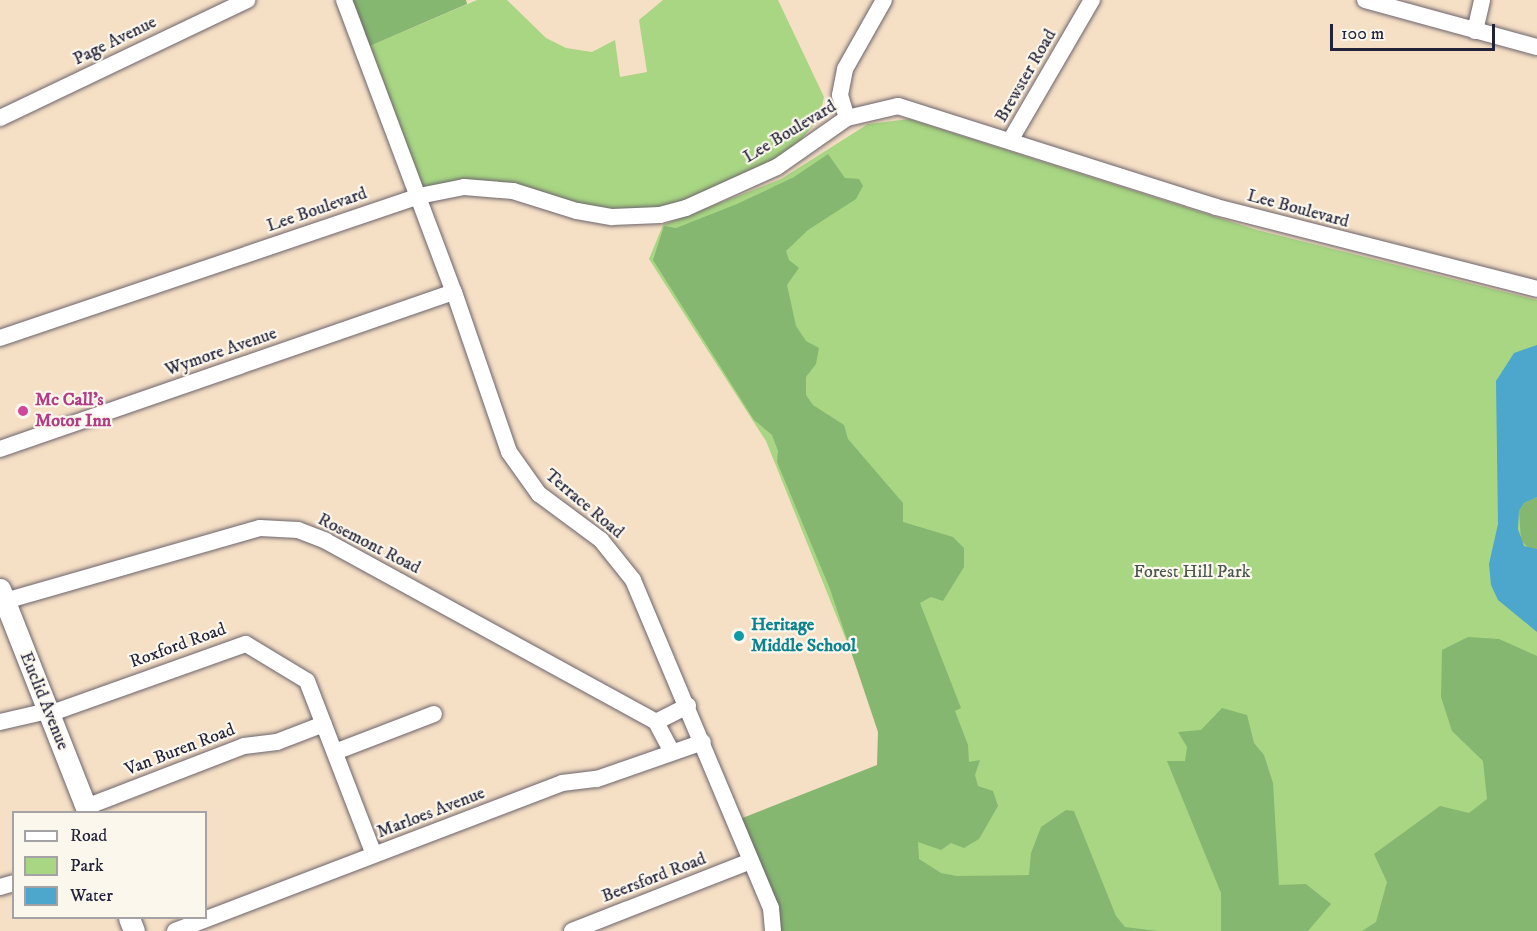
<!DOCTYPE html>
<html>
<head>
<meta charset="utf-8">
<style>
	body { margin:0 }
	#map { position:relative; width:1537px; height:931px; overflow:hidden; background:#f5dfc5; font-family:"IM FELL DW Pica",serif }
	div>[style] { position:absolute }
	.green>* { inset:0; background:#a8d683 }
	.forest>* { inset:0; background:#86b771 }
	.water>* { inset:0; background:#4da6cb }
	.roads { filter:drop-shadow(0 0 2px #6c646b) drop-shadow(0 0 2px #6c646b) }
	.minor>* { height:16px; margin:-8px; padding:0 8px; transform-origin:8px; border-radius:8px; background:#fff }
	.major>* { height:21px; margin:-10.5px; padding:0 10.5px; transform-origin:10.5px; border-radius:10.5px; background:#fff }
	.dots>* { width:16px; height:16px; translate:-50% -50%; box-sizing:border-box; border:3px solid #fbf7ec; border-radius:50% }
	span { translate:-50% -50%; white-space:nowrap; text-align:center; line-height:1.15; -webkit-text-stroke:4.5px #fbf7ec; paint-order:stroke }
	.street-label { font-size:18px; color:#22223b }
	.hotel-label { font-size:18px; color:#b23c85; font-weight:700 }
	.left { translate:0 -50%; text-align:left }
	.park-label { font-size:18px; color:#4a5851 }
	.culture-label { font-size:18px; color:#0d838f; font-weight:700 }
	.legend { position:absolute; left:12px; top:811px; width:195px; height:108px; box-sizing:border-box; background:#fbf7ec; border:2px solid #a4a2a5; margin:0; padding:8px 10px; list-style:none; font-size:18px; color:#22223b }
	.legend li { display:flex; align-items:center; gap:12px; height:30px }
	.legend b { width:30px; border:2px solid #a4a2a5 }
	.scale { position:absolute; left:1330px; top:24px; width:165px; height:27px; box-sizing:border-box; border:3px solid #22223b; border-top:0; padding-left:8px; font-size:18px; line-height:21px; white-space:nowrap; color:#22223b; -webkit-text-stroke:4px #fbf7ec; paint-order:stroke }
</style>
</head>
<body>
<div id="map">
	<div class="green">
		<i style="clip-path:polygon(477px 0,507px 0,546px 38px,566px 48px,592px 52px,615px 40px,620px 77px,647px 72px,639px 20px,663px 0,778px 0,824px 97px,819px 119px,777px 167px,637px 218px,513px 191px,419px 196px,363px 49px)"></i>
		<i style="clip-path:polygon(909px 119px,1257px 230px,1537px 300px,1537px 931px,934px 931px,882px 776px,882px 729px,766px 441px,649px 259px,663px 225px,781px 179px,868px 124px)"></i>
	</div>
	<div class="forest">
		<i style="clip-path:polygon(344px 0,466px 0,467px 4px,363px 49px)"></i>
		<i style="clip-path:polygon(828px 154px,845px 178px,859px 179px,863px 186px,856px 199px,808px 230px,786px 251px,789px 260px,799px 268px,787px 285px,796px 326px,806px 341px,819px 348px,816px 364px,806px 377px,806px 395px,813px 405px,844px 425px,848px 439px,903px 503px,903px 522px,953px 537px,964px 548px,964px 567px,943px 601px,931px 597px,920px 603px,961px 708px,955px 711px,968px 745px,969px 762px,980px 760px,975px 775px,978px 786px,993px 791px,998px 806px,979px 839px,964px 848px,951px 843px,941px 850px,918px 842px,919px 859px,941px 873px,957px 876px,1029px 875px,1031px 853px,1041px 827px,1066px 810px,1074px 811px,1116px 916px,1125px 927px,1158px 931px,773px 931px,735px 821px,877px 765px,878px 732px,830px 589px,777px 462px,778px 451px,772px 435px,754px 420px,653px 260px,664px 226px,676px 228px,737px 204px,794px 177px)"></i>
		<i style="clip-path:polygon(1537px 497px,1537px 549px,1530px 549px,1521px 541px,1519px 511px,1524px 503px)"></i>
		<i style="clip-path:polygon(1468px 637px,1499px 639px,1537px 656px,1537px 931px,1362px 931px,1376px 922px,1387px 882px,1374px 854px,1440px 806px,1469px 813px,1487px 799px,1483px 761px,1452px 731px,1441px 697px,1442px 650px)"></i>
		<i style="clip-path:polygon(1222px 708px,1247px 715px,1254px 743px,1264px 755px,1273px 783px,1279px 885px,1306px 884px,1331px 904px,1308px 931px,1221px 931px,1221px 893px,1167px 761px,1185px 761px,1187px 747px,1178px 732px,1201px 730px)"></i>
	</div>
	<div class="water">
		<i style="clip-path:polygon(1537px 345px,1537px 497px,1524px 503px,1519px 511px,1518px 529px,1524px 546px,1537px 549px,1537px 632px,1498px 600px,1491px 585px,1489px 564px,1498px 524px,1496px 381px,1514px 353px)"></i>
	</div>
	<div class="roads">
		<div class="minor">
			<i style="left:344px;top:0;width:312px;rotate:69.4deg"></i>
			<i style="left:454px;top:292px;width:169px;rotate:71deg"></i>
			<i style="left:509px;top:452px;width:52px;rotate:54.5deg"></i>
			<i style="left:539px;top:494px;width:77px;rotate:36.6deg"></i>
			<i style="left:601px;top:540px;width:51px;rotate:51.3deg"></i>
			<i style="left:633px;top:580px;width:356px;rotate:67.2deg"></i>
			<i style="left:771px;top:908px;width:23px;rotate:85deg"></i>
			<i style="left:1365px;top:0;width:178px;rotate:15.3deg"></i>
			<i style="left:1475px;top:31px;width:32px;rotate:-77deg"></i>
			<i style="left:0;top:118px;width:274px;rotate:-25.5deg"></i>
			<i style="left:847px;top:118px;width:24px;rotate:-107deg"></i>
			<i style="left:840px;top:95px;width:26px;rotate:-79deg"></i>
			<i style="left:845px;top:69px;width:79px;rotate:-60.5deg"></i>
			<i style="left:1011px;top:139px;width:161px;rotate:-59.8deg"></i>
			<i style="left:0;top:338px;width:442px;rotate:-18.7deg"></i>
			<i style="left:419px;top:196px;width:46px;rotate:-11.3deg"></i>
			<i style="left:464px;top:187px;width:49px;rotate:4.7deg"></i>
			<i style="left:513px;top:191px;width:67px;rotate:17.4deg"></i>
			<i style="left:577px;top:211px;width:36px;rotate:10deg"></i>
			<i style="left:612px;top:217px;width:48px;rotate:-2.4deg"></i>
			<i style="left:660px;top:215px;width:27px;rotate:-15deg"></i>
			<i style="left:686px;top:208px;width:100px;rotate:-24.3deg"></i>
			<i style="left:777px;top:167px;width:85px;rotate:-35deg"></i>
			<i style="left:847px;top:118px;width:52px;rotate:-13.2deg"></i>
			<i style="left:898px;top:106px;width:334px;rotate:17.6deg"></i>
			<i style="left:1216px;top:207px;width:331px;rotate:14.3deg"></i>
			<i style="left:0;top:449px;width:480px;rotate:-19.1deg"></i>
			<i style="left:5px;top:601px;width:265px;rotate:-16deg"></i>
			<i style="left:260px;top:528px;width:38px;rotate:3deg"></i>
			<i style="left:298px;top:530px;width:30px;rotate:21deg"></i>
			<i style="left:326px;top:541px;width:376px;rotate:28.7deg"></i>
			<i style="left:656px;top:722px;width:34px;rotate:62deg"></i>
			<i style="left:49px;top:714px;width:209px;rotate:-19.6deg"></i>
			<i style="left:246px;top:644px;width:71px;rotate:31.2deg"></i>
			<i style="left:307px;top:681px;width:186px;rotate:68.9deg"></i>
			<i style="left:0;top:722px;width:49px;rotate:-12.9deg"></i>
			<i style="left:656px;top:722px;width:36px;rotate:-27deg"></i>
			<i style="left:335px;top:752px;width:106px;rotate:-21deg"></i>
			<i style="left:86px;top:807px;width:169px;rotate:-21.1deg"></i>
			<i style="left:244px;top:746px;width:33px;rotate:-7deg"></i>
			<i style="left:277px;top:742px;width:50px;rotate:-21deg"></i>
			<i style="left:0;top:887px;width:15px;rotate:-16deg"></i>
			<i style="left:175px;top:931px;width:414px;rotate:-20.9deg"></i>
			<i style="left:562px;top:783px;width:35px;rotate:-7deg"></i>
			<i style="left:597px;top:779px;width:112px;rotate:-19.2deg"></i>
			<i style="left:572px;top:931px;width:192px;rotate:-21.4deg"></i>
		</div>
		<div class="major">
			<i style="left:0;top:589px;width:240px;rotate:68.5deg"></i>
			<i style="left:129px;top:918px;width:14px;rotate:69deg"></i>
		</div>
	</div>
	<div class="dots">
		<i style="left:23px;top:411px;background:#d1479c"></i>
		<i style="left:739px;top:636px;background:#0f9aa8"></i>
	</div>
	<div class="street-label">
		<span style="left:115px;top:41px;rotate:-26deg">Page Avenue</span>
		<span style="left:1026px;top:76px;rotate:-60deg">Brewster Road</span>
		<span style="left:790px;top:132px;rotate:-31deg">Lee Boulevard</span>
		<span style="left:1298px;top:209px;rotate:15deg">Lee Boulevard</span>
		<span style="left:317px;top:210px;rotate:-19deg">Lee Boulevard</span>
		<span style="left:221px;top:352px;rotate:-19deg">Wymore Avenue</span>
		<span style="left:584px;top:504px;rotate:40deg">Terrace Road</span>
		<span style="left:369px;top:544px;rotate:27deg">Rosemont Road</span>
		<span style="left:178px;top:646px;rotate:-20deg">Roxford Road</span>
		<span style="left:44px;top:701px;rotate:68deg">Euclid Avenue</span>
		<span style="left:180px;top:750px;rotate:-21deg">Van Buren Road</span>
		<span style="left:431px;top:813px;rotate:-21deg">Marloes Avenue</span>
		<span style="left:654px;top:878px;rotate:-21deg">Beersford Road</span>
	</div>
	<div class="hotel-label">
		<span class="left" style="left:35px;top:411px">Mc Call's<br>Motor Inn</span>
	</div>
	<div class="park-label">
		<span style="left:1192px;top:572px">Forest Hill Park</span>
	</div>
	<div class="culture-label">
		<span class="left" style="left:751px;top:636px">Heritage<br>Middle School</span>
	</div>
	<ul class="legend">
	<li><b style="height:8px;background:#fff"></b>Road</li>
	<li><b style="height:16px;background:#a8d683"></b>Park</li>
	<li><b style="height:16px;background:#4da6cb"></b>Water</li>
	</ul>
	<div class="scale">100 m</div>
</div>
</body>
</html>
